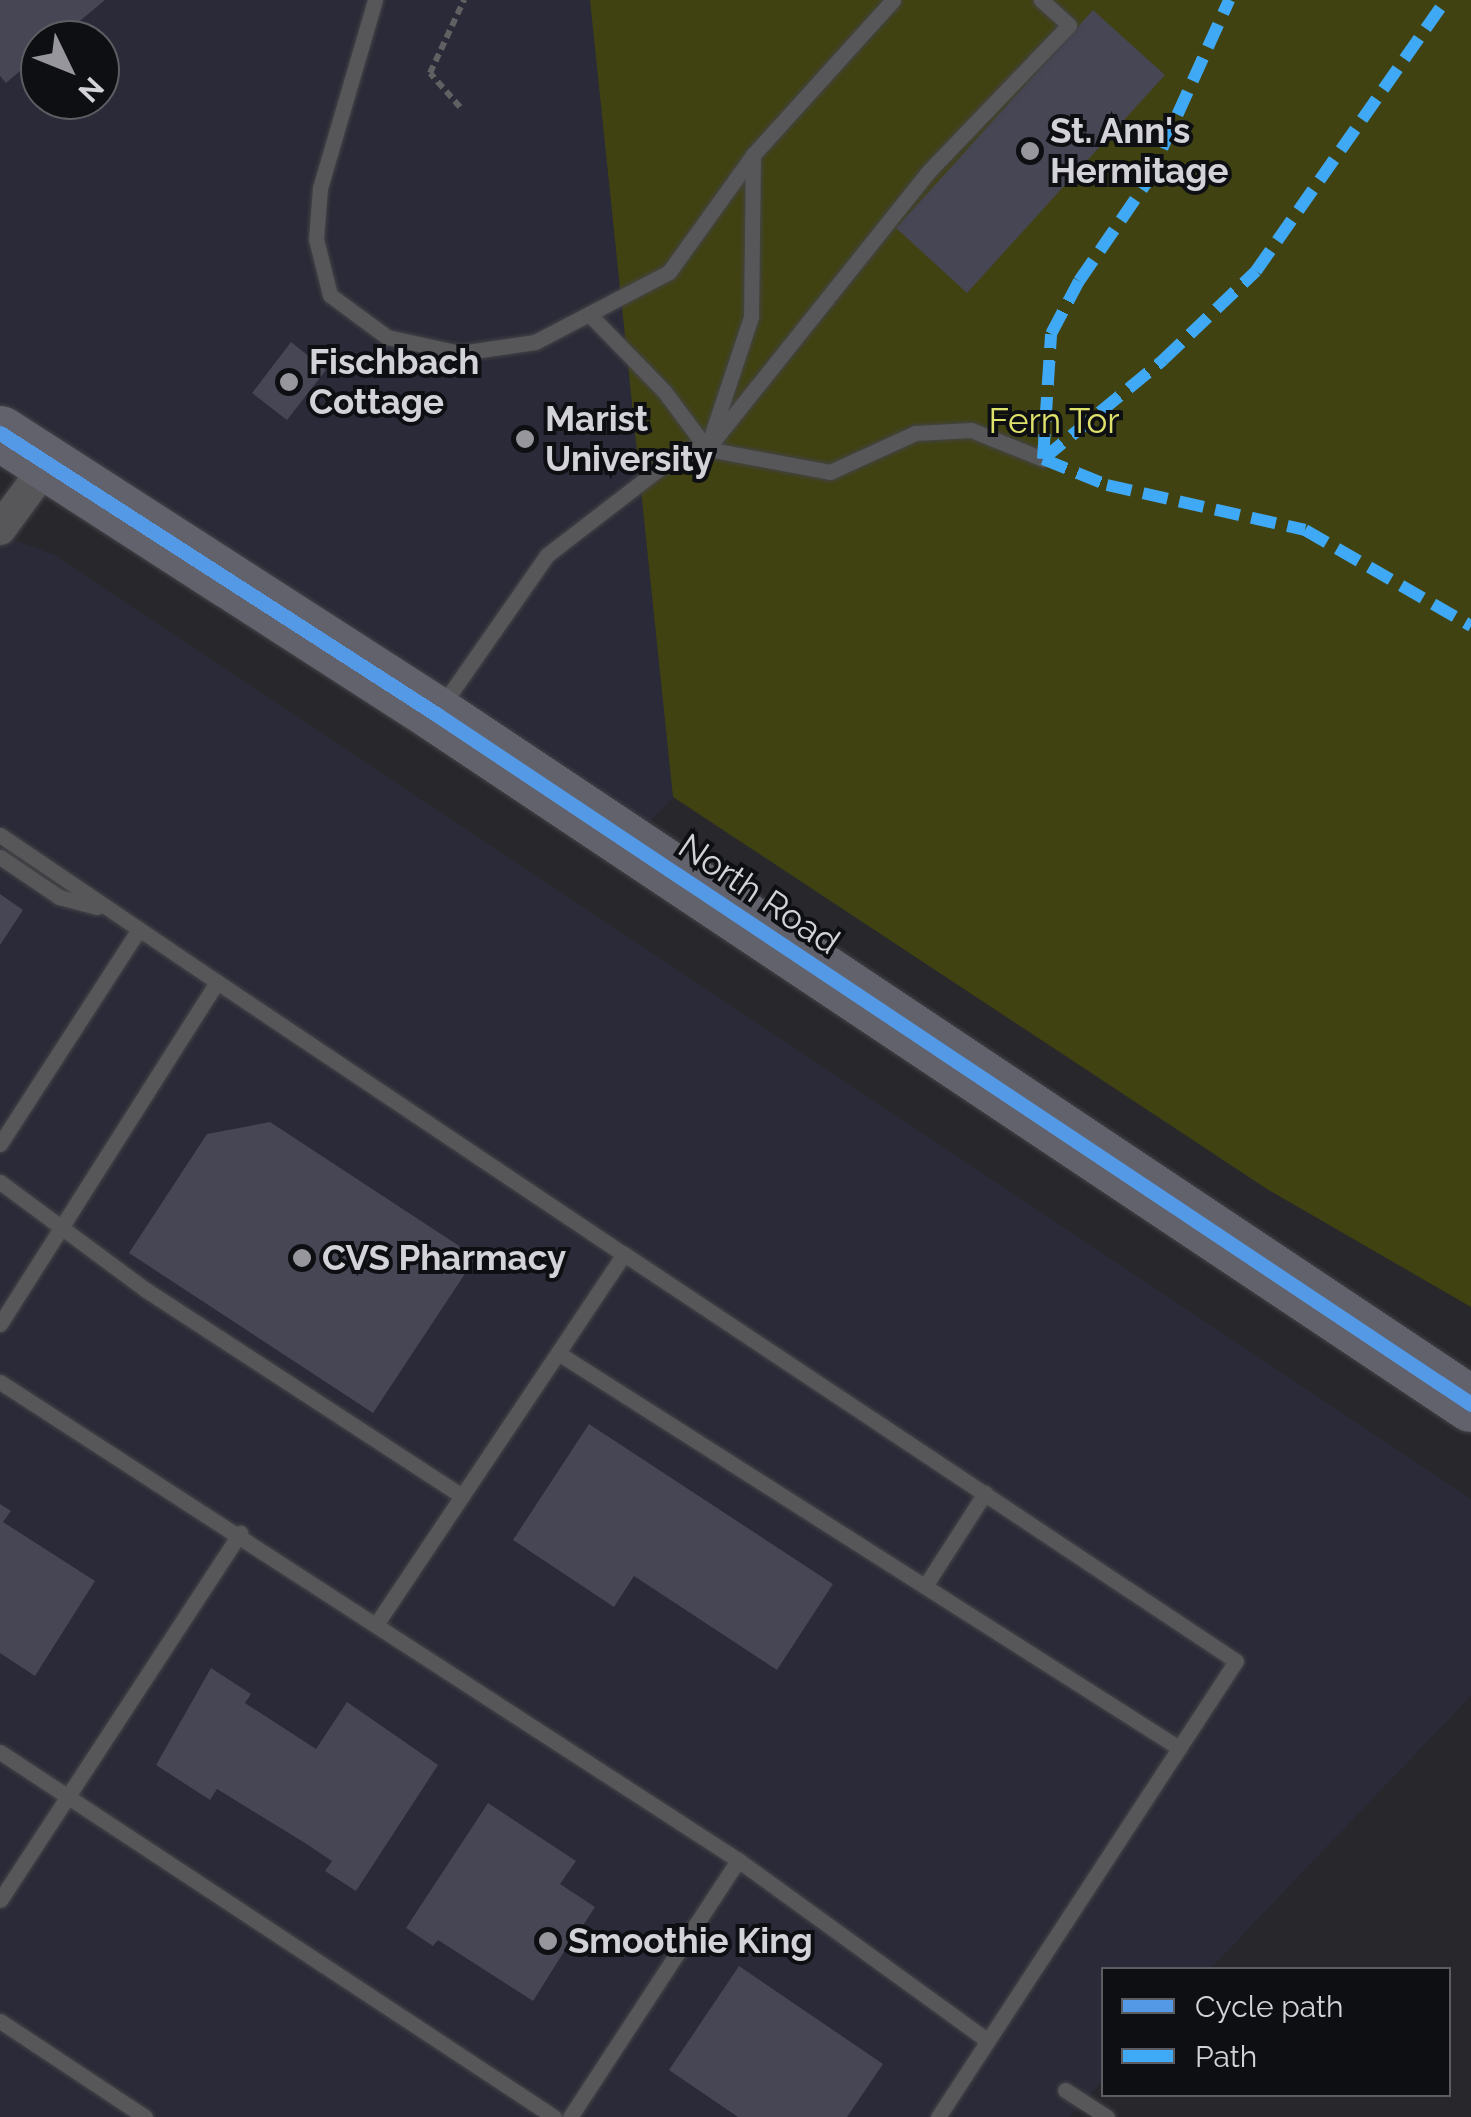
<!DOCTYPE html>
<html>
<head>
<meta charset="utf-8">
<style>
	body { margin:0 }
	#map { position:relative; width:1471px; height:2117px; overflow:hidden; background:#27272c; font-family:Raleway,sans-serif }
	div>[style] { position:absolute }
	.built>* { inset:0; background:#2a2a38 }
	.green>* { inset:0; background:#414211 }
	.building>* { inset:0; background:#464655 }
	.path>* { height:6px; margin-top:-3px; transform-origin:0; background:repeating-linear-gradient(90deg,#606063 0 8px,transparent 0 13px) }
	.roads { filter:drop-shadow(0 0 2px #434347) drop-shadow(0 0 2px #434347) }
	.lane>* { height:15px; margin:-7.5px; padding:0 7.5px; transform-origin:7.5px; border-radius:7.5px; background:#57575a }
	.street>* { height:32px; margin:-16px; padding:0 16px; transform-origin:16px; border-radius:16px; background:#57575a }
	.highway>* { height:55px; margin:-27.5px; padding:0 27.5px; transform-origin:27.5px; border-radius:27.5px; background:#62626c }
	.quiet>* { height:12px; margin-top:-6px; transform-origin:0; background:repeating-linear-gradient(90deg,#3fa9f5 0 25px,transparent 0 37px) }
	.cycleway>* { height:15px; margin:-7.5px; padding:0 7.5px; transform-origin:7.5px; border-radius:7.5px; background:#5399e6 }
	.dots>* { width:28px; height:28px; translate:-50% -50%; box-sizing:border-box; border:5px solid #0e0f13; border-radius:50% }
	span { translate:-50% -50%; white-space:nowrap; text-align:center; line-height:1.15; -webkit-text-stroke:8px #0e0f13; paint-order:stroke }
	.poi-label { font-size:35px; color:#d2d2d8; font-weight:700 }
	.left { translate:0 -50%; text-align:left }
	.park-label { font-size:35px; color:#dee26b }
	.street-label { font-size:35px; color:#d2d2d8 }
	.legend { position:absolute; left:1101px; top:1967px; width:350px; height:130px; box-sizing:border-box; background:#0e0f13; border:2px solid #5c5d62; margin:0; padding:12px 18px; list-style:none; font-size:30px; color:#d2d2d8 }
	.legend li { display:flex; align-items:center; gap:20px; height:50px }
	.legend b { width:50px; border:2px solid #5c5d62 }
	.north { position:absolute; left:20px; top:20px; width:100px; height:100px; box-sizing:border-box; background:#0e0f13; border:2px solid #5c5d62; border-radius:50%; rotate:133deg; font-size:28px; font-weight:700; line-height:40px; text-align:center; color:#d2d2d8 }
	.north::after { content:''; display:block; margin:auto; width:35px; height:45px; background:#96969c; clip-path:polygon(50% 0,100% 100%,50% 72%,0 100%) }
</style>
</head>
<body>
<div id="map">
	<div class="built">
		<i style="clip-path:polygon(evenodd,0 0,1452px 0,629px 843px,0 421px,0 0,40px 40px,100px 40px,100px 100px,40px 100px,40px 40px)"></i>
		<i style="clip-path:polygon(0 534px,54px 555px,1471px 1499px,1471px 1696px,1210px 1969px,1104px 1970px,1103px 2081px,1069px 2117px,0 2117px)"></i>
	</div>
	<div class="green">
		<i style="clip-path:polygon(590px 0,1471px 0,1471px 1307px,1267px 1189px,673px 797px)"></i>
	</div>
	<div class="building">
		<i style="clip-path:polygon(0 0,105px 0,57px 40px,40px 40px,40px 54px,6px 83px,0 76px)"></i>
		<i style="clip-path:polygon(1093px 10px,1165px 75px,967px 293px,896px 228px)"></i>
		<i style="clip-path:polygon(291px 342px,326px 370px,287px 420px,252px 393px)"></i>
		<i style="clip-path:polygon(0 894px,23px 910px,0 945px)"></i>
		<i style="clip-path:polygon(270px 1122px,476px 1257px,373px 1413px,129px 1253px,207px 1134px)"></i>
		<i style="clip-path:polygon(589px 1424px,833px 1584px,777px 1670px,634px 1576px,614px 1607px,513px 1540px)"></i>
		<i style="clip-path:polygon(0 1504px,11px 1511px,3px 1522px,95px 1581px,35px 1676px,0 1653px)"></i>
		<i style="clip-path:polygon(211px 1668px,251px 1694px,245px 1703px,316px 1749px,347px 1702px,438px 1765px,356px 1891px,325px 1871px,332px 1861px,305px 1843px,217px 1789px,210px 1800px,156px 1765px)"></i>
		<i style="clip-path:polygon(488px 1803px,576px 1861px,560px 1884px,595px 1907px,578px 1933px,585px 1938px,573px 1955px,565px 1950px,533px 2001px,438px 1940px,433px 1946px,406px 1928px)"></i>
		<i style="clip-path:polygon(739px 1966px,883px 2064px,847px 2117px,738px 2117px,669px 2070px)"></i>
	</div>
	<div class="path">
		<i style="left:460px;top:107px;width:45px;rotate:-131.4deg"></i>
		<i style="left:430px;top:73px;width:81px;rotate:-65deg"></i>
	</div>
	<div class="roads">
		<div class="lane">
			<i style="left:375px;top:0;width:196px;rotate:106.3deg"></i>
			<i style="left:320px;top:188px;width:51px;rotate:94.5deg"></i>
			<i style="left:316px;top:239px;width:58px;rotate:76deg"></i>
			<i style="left:330px;top:295px;width:71px;rotate:36.4deg"></i>
			<i style="left:387px;top:337px;width:75px;rotate:12.4deg"></i>
			<i style="left:460px;top:353px;width:76px;rotate:-8.3deg"></i>
			<i style="left:535px;top:342px;width:151px;rotate:-27.6deg"></i>
			<i style="left:669px;top:272px;width:144px;rotate:-54.3deg"></i>
			<i style="left:753px;top:155px;width:209px;rotate:-47.9deg"></i>
			<i style="left:753px;top:155px;width:162px;rotate:90.7deg"></i>
			<i style="left:751px;top:317px;width:139px;rotate:108.4deg"></i>
			<i style="left:707px;top:449px;width:356px;rotate:-51.4deg"></i>
			<i style="left:929px;top:171px;width:202px;rotate:-46.2deg"></i>
			<i style="left:1069px;top:25px;width:38px;rotate:-138deg"></i>
			<i style="left:590px;top:315px;width:106px;rotate:45.8deg"></i>
			<i style="left:664px;top:391px;width:72px;rotate:53.4deg"></i>
			<i style="left:441px;top:707px;width:185px;rotate:-55.1deg"></i>
			<i style="left:547px;top:555px;width:170px;rotate:-37.6deg"></i>
			<i style="left:682px;top:451px;width:25px;rotate:-5deg"></i>
			<i style="left:707px;top:449px;width:125px;rotate:10.6deg"></i>
			<i style="left:830px;top:472px;width:94px;rotate:-24.6deg"></i>
			<i style="left:915px;top:433px;width:56px;rotate:-3.1deg"></i>
			<i style="left:971px;top:430px;width:78px;rotate:21.9deg"></i>
			<i style="left:0;top:835px;width:262px;rotate:34.1deg"></i>
			<i style="left:217px;top:982px;width:405px;rotate:122.4deg"></i>
			<i style="left:0;top:857px;width:71px;rotate:34.1deg"></i>
			<i style="left:59px;top:897px;width:39px;rotate:15deg"></i>
			<i style="left:217px;top:982px;width:490px;rotate:33.8deg"></i>
			<i style="left:624px;top:1254px;width:444px;rotate:123.8deg"></i>
			<i style="left:0;top:1144px;width:256px;rotate:-57.1deg"></i>
			<i style="left:0;top:1182px;width:182px;rotate:36.5deg"></i>
			<i style="left:146px;top:1290px;width:377px;rotate:33.1deg"></i>
			<i style="left:624px;top:1254px;width:735px;rotate:33.63deg"></i>
			<i style="left:1236px;top:1661px;width:545px;rotate:123.16deg"></i>
			<i style="left:558px;top:1353px;width:736px;rotate:32.46deg"></i>
			<i style="left:0;top:1382px;width:879px;rotate:32.93deg"></i>
			<i style="left:738px;top:1860px;width:307px;rotate:35.9deg"></i>
			<i style="left:925px;top:1586px;width:111px;rotate:-57.2deg"></i>
			<i style="left:0;top:1752px;width:663px;rotate:33.38deg"></i>
			<i style="left:0;top:1900px;width:439px;rotate:-56.8deg"></i>
			<i style="left:0;top:2021px;width:174px;rotate:33.5deg"></i>
			<i style="left:1065px;top:2090px;width:50px;rotate:32.7deg"></i>
			<i style="left:570px;top:2117px;width:307px;rotate:-56.8deg"></i>
		</div>
		<div class="street">
			<i style="left:0;top:529px;width:84px;rotate:-53.7deg"></i>
		</div>
		<div class="highway">
			<i style="left:0;top:433px;width:519px;rotate:32.8deg"></i>
			<i style="left:436px;top:714px;width:1244px;rotate:33.69deg"></i>
		</div>
	</div>
	<div class="quiet">
		<i style="left:1043px;top:459px;width:156px;rotate:-39.5deg"></i>
		<i style="left:1163px;top:360px;width:129px;rotate:-43.7deg"></i>
		<i style="left:1256px;top:271px;width:331px;rotate:-55deg"></i>
		<i style="left:1043px;top:459px;width:125px;rotate:-86.3deg"></i>
		<i style="left:1051px;top:334px;width:60px;rotate:-62.2deg"></i>
		<i style="left:1079px;top:281px;width:120px;rotate:-55.5deg"></i>
		<i style="left:1147px;top:182px;width:200px;rotate:-65.7deg"></i>
		<i style="left:1043px;top:459px;width:69px;rotate:22.1deg"></i>
		<i style="left:1107px;top:485px;width:203px;rotate:12.8deg"></i>
		<i style="left:1305px;top:530px;width:192px;rotate:30deg"></i>
	</div>
	<div class="cycleway">
		<i style="left:0;top:433px;width:519px;rotate:32.8deg"></i>
		<i style="left:436px;top:714px;width:1244px;rotate:33.69deg"></i>
	</div>
	<div class="dots">
		<i style="left:1030px;top:151px;background:#96969c"></i>
		<i style="left:289px;top:382px;background:#96969c"></i>
		<i style="left:525px;top:439px;background:#96969c"></i>
		<i style="left:302px;top:1258px;background:#96969c"></i>
		<i style="left:548px;top:1941px;background:#96969c"></i>
	</div>
	<div class="poi-label">
		<span class="left" style="left:1050px;top:151px">St. Ann's<br>Hermitage</span>
		<span class="left" style="left:309px;top:382px">Fischbach<br>Cottage</span>
		<span class="left" style="left:545px;top:439px">Marist<br>University</span>
		<span class="left" style="left:322px;top:1258px">CVS Pharmacy</span>
		<span class="left" style="left:568px;top:1941px">Smoothie King</span>
	</div>
	<div class="park-label">
		<span style="left:1054px;top:421px">Fern Tor</span>
	</div>
	<div class="street-label">
		<span style="left:759px;top:894px;rotate:34deg">North Road</span>
	</div>
	<ul class="legend">
	<li><b style="height:12px;background:#5399e6"></b>Cycle path</li>
	<li><b style="height:12px;background:#3fa9f5"></b>Path</li>
	</ul>
	<div class="north">N</div>
</div>
</body>
</html>
